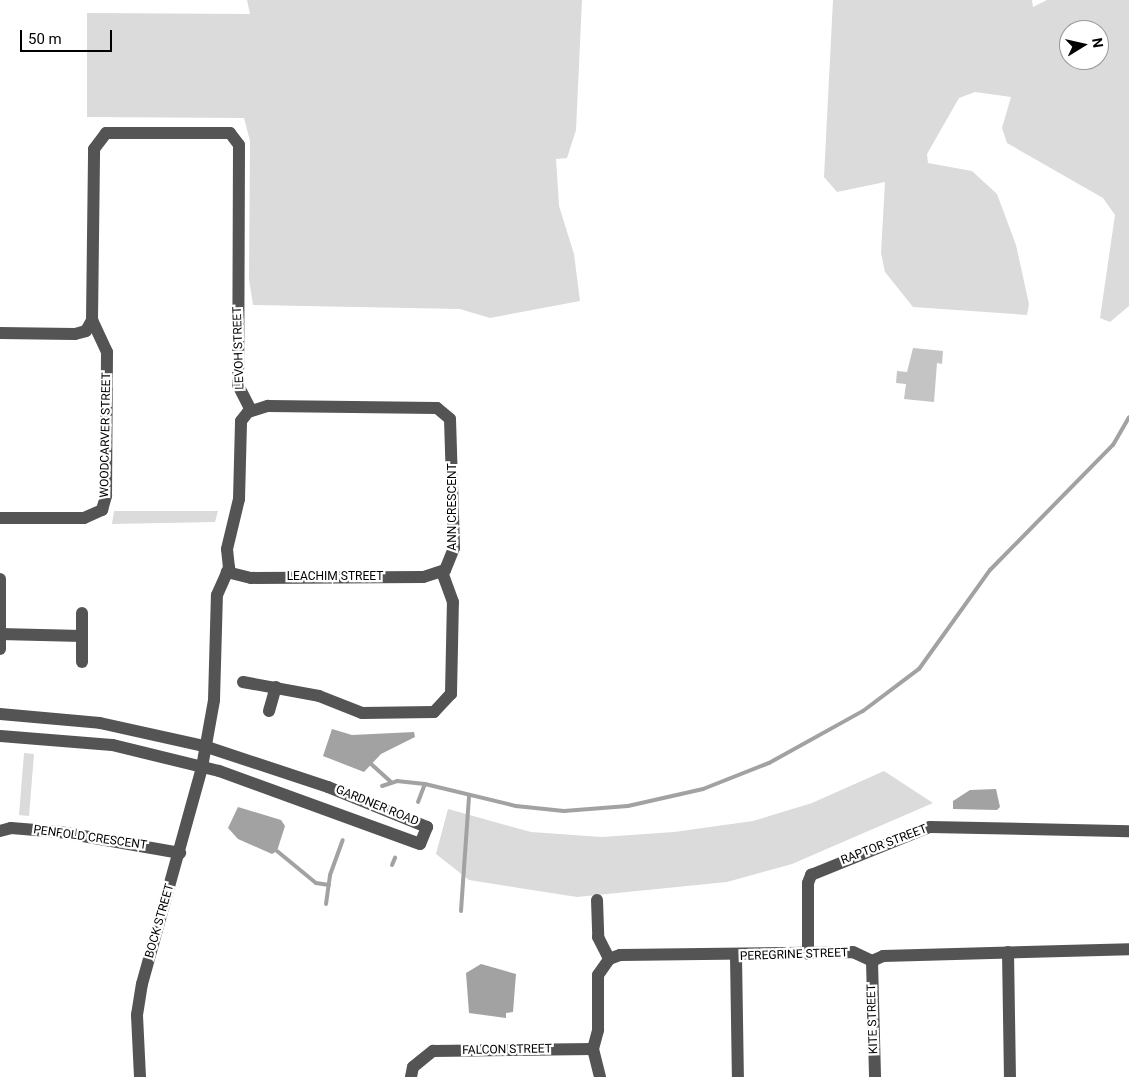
<!DOCTYPE html>
<html>
<head>
<meta charset="utf-8">
<style>
	body { margin:0 }
	#map { position:relative; width:1129px; height:1077px; overflow:hidden; background:#fff; font-family:Roboto,sans-serif }
	div>[style] { position:absolute }
	.green>* { inset:0; background:#dbdbdb }
	.water>* { inset:0; background:#a2a2a2 }
	.stream>* { height:4px; margin:-2px; padding:0 2px; transform-origin:2px; border-radius:2px; background:#a2a2a2 }
	.building>* { inset:0; background:#c4c4c4 }
	.minor>* { height:12px; margin:-6px; padding:0 6px; transform-origin:6px; border-radius:6px; background:#545454 }
	span { translate:-50% -50%; white-space:nowrap; text-align:center; line-height:1.15; -webkit-text-stroke:4.5px #fff; paint-order:stroke }
	.street-label { font-size:12px; color:#000 }
	.north { position:absolute; left:1059px; top:20px; width:50px; height:50px; box-sizing:border-box; background:#fff; border:1px solid #999; border-radius:50%; rotate:81deg; font-size:14px; font-weight:700; line-height:20px; text-align:center; color:#000 }
	.north::after { content:''; display:block; margin:auto; width:18px; height:22px; background:#000; clip-path:polygon(50% 0,100% 100%,50% 72%,0 100%) }
	.scale { position:absolute; left:20px; top:30px; width:92px; height:22px; box-sizing:border-box; border:2px solid #000; border-top:0; padding-left:6px; font-size:15px; line-height:18px; white-space:nowrap; color:#000; -webkit-text-stroke:4px #fff; paint-order:stroke }
</style>
</head>
<body>
<div id="map">
	<div class="green">
		<i style="clip-path:polygon(247px 0,582px 0,576px 130px,567px 158px,556px 159px,559px 206px,574px 254px,580px 301px,490px 318px,460px 309px,253px 305px,249px 279px,250px 141px,244px 118px,87px 117px,87px 13px,250px 14px)"></i>
		<i style="clip-path:polygon(evenodd,833px 0,1032px 0,1033px 7px,1047px 0,1129px 0,1129px 306px,1110px 322px,1100px 318px,1115px 215px,1103px 198px,1007px 143px,1002px 128px,1011px 97px,975px 92px,959px 98px,927px 154px,928px 163px,972px 171px,997px 194px,1016px 245px,1029px 304px,1027px 315px,913px 307px,885px 272px,881px 253px,885px 182px,837px 192px,824px 177px,833px 0,1069px 30px,1099px 30px,1099px 60px,1069px 60px,1069px 30px)"></i>
		<i style="clip-path:polygon(114px 511px,218px 511px,215px 522px,112px 524px)"></i>
		<i style="clip-path:polygon(24px 753px,34px 754px,29px 816px,19px 815px)"></i>
		<i style="clip-path:polygon(884px 771px,933px 803px,792px 864px,727px 882px,577px 897px,469px 880px,436px 854px,448px 809px,531px 832px,602px 837px,674px 832px,753px 821px,812px 803px)"></i>
	</div>
	<div class="water">
		<i style="clip-path:polygon(332px 729px,352px 735px,414px 732px,415px 737px,381px 754px,364px 772px,323px 756px)"></i>
		<i style="clip-path:polygon(996px 789px,1000px 807px,997px 810px,953px 809px,953px 801px,970px 790px)"></i>
		<i style="clip-path:polygon(238px 807px,281px 820px,285px 826px,277px 851px,272px 854px,238px 839px,228px 828px)"></i>
		<i style="clip-path:polygon(481px 964px,516px 974px,513px 1012px,506px 1013px,506px 1018px,469px 1013px,466px 973px)"></i>
	</div>
	<div class="stream">
		<i style="left:370px;top:763px;width:28px;rotate:42deg"></i>
		<i style="left:382px;top:786px;width:16px;rotate:-18deg"></i>
		<i style="left:397px;top:781px;width:28px;rotate:6deg"></i>
		<i style="left:425px;top:784px;width:94px;rotate:13.6deg"></i>
		<i style="left:516px;top:806px;width:48px;rotate:5.9deg"></i>
		<i style="left:564px;top:811px;width:64px;rotate:-4.5deg"></i>
		<i style="left:628px;top:806px;width:77px;rotate:-12.8deg"></i>
		<i style="left:703px;top:789px;width:71px;rotate:-21.5deg"></i>
		<i style="left:769px;top:763px;width:107px;rotate:-29deg"></i>
		<i style="left:863px;top:711px;width:70px;rotate:-36.9deg"></i>
		<i style="left:919px;top:669px;width:122px;rotate:-54.4deg"></i>
		<i style="left:990px;top:570px;width:175px;rotate:-45.5deg"></i>
		<i style="left:1113px;top:445px;width:32px;rotate:-60deg"></i>
		<i style="left:418px;top:802px;width:19px;rotate:-69deg"></i>
		<i style="left:277px;top:851px;width:50px;rotate:39.4deg"></i>
		<i style="left:316px;top:883px;width:13px;rotate:9deg"></i>
		<i style="left:392px;top:865px;width:8px;rotate:-67deg"></i>
		<i style="left:326px;top:904px;width:29px;rotate:-82deg"></i>
		<i style="left:330px;top:875px;width:37px;rotate:-70deg"></i>
		<i style="left:461px;top:911px;width:115px;rotate:-86deg"></i>
	</div>
	<div class="building">
		<i style="clip-path:polygon(913px 348px,943px 351px,942px 364px,937px 363px,934px 402px,904px 399px,906px 384px,896px 383px,897px 371px,907px 372px)"></i>
	</div>
	<div class="minor">
		<i style="left:0;top:333px;width:75px;rotate:0.8deg"></i>
		<i style="left:75px;top:334px;width:11px;rotate:-15deg"></i>
		<i style="left:86px;top:331px;width:13px;rotate:-61deg"></i>
		<i style="left:0;top:518px;width:84px"></i>
		<i style="left:84px;top:518px;width:20px;rotate:-24deg"></i>
		<i style="left:102px;top:510px;width:15px;rotate:-74deg"></i>
		<i style="left:106px;top:496px;width:144px;rotate:-89.6deg"></i>
		<i style="left:107px;top:352px;width:35px;rotate:-115deg"></i>
		<i style="left:92px;top:320px;width:171px;rotate:-89.3deg"></i>
		<i style="left:94px;top:149px;width:20px;rotate:-53deg"></i>
		<i style="left:106px;top:133px;width:124px"></i>
		<i style="left:230px;top:133px;width:15px;rotate:53deg"></i>
		<i style="left:239px;top:145px;width:240px;rotate:90.2deg"></i>
		<i style="left:238px;top:385px;width:29px;rotate:63deg"></i>
		<i style="left:0;top:579px;width:70px;rotate:90deg"></i>
		<i style="left:0;top:634px;width:82px;rotate:1.4deg"></i>
		<i style="left:82px;top:662px;width:49px;rotate:-90deg"></i>
		<i style="left:243px;top:682px;width:77px;rotate:10.4deg"></i>
		<i style="left:319px;top:696px;width:46px;rotate:21.6deg"></i>
		<i style="left:362px;top:713px;width:72px;rotate:-0.8deg"></i>
		<i style="left:434px;top:712px;width:25px;rotate:-47deg"></i>
		<i style="left:451px;top:694px;width:92px;rotate:-88.8deg"></i>
		<i style="left:453px;top:602px;width:32px;rotate:-110deg"></i>
		<i style="left:269px;top:711px;width:25px;rotate:-74deg"></i>
		<i style="left:0;top:714px;width:100px;rotate:5.1deg"></i>
		<i style="left:100px;top:723px;width:107px;rotate:12.5deg"></i>
		<i style="left:204px;top:746px;width:131px;rotate:18.3deg"></i>
		<i style="left:328px;top:787px;width:107px;rotate:22deg"></i>
		<i style="left:427px;top:827px;width:18px;rotate:112deg"></i>
		<i style="left:420px;top:844px;width:214px;rotate:-160deg"></i>
		<i style="left:219px;top:771px;width:110px;rotate:-166.3deg"></i>
		<i style="left:112px;top:745px;width:112px;rotate:-175.4deg"></i>
		<i style="left:0;top:831px;width:11px;rotate:-15deg"></i>
		<i style="left:11px;top:828px;width:49px;rotate:4.7deg"></i>
		<i style="left:60px;top:832px;width:122px;rotate:9.9deg"></i>
		<i style="left:597px;top:900px;width:37px;rotate:88deg"></i>
		<i style="left:598px;top:937px;width:25px;rotate:63deg"></i>
		<i style="left:1008px;top:952px;width:125px;rotate:89.1deg"></i>
		<i style="left:808px;top:954px;width:71px;rotate:-90deg"></i>
		<i style="left:808px;top:883px;width:9px;rotate:-69deg"></i>
		<i style="left:811px;top:875px;width:128px;rotate:-22deg"></i>
		<i style="left:930px;top:827px;width:199px;rotate:1.2deg"></i>
		<i style="left:736px;top:956px;width:121px;rotate:89.1deg"></i>
		<i style="left:872px;top:961px;width:116px;rotate:88.5deg"></i>
		<i style="left:140px;top:1077px;width:62px;rotate:-92.8deg"></i>
		<i style="left:137px;top:1015px;width:31px;rotate:-81deg"></i>
		<i style="left:142px;top:984px;width:225px;rotate:-74.5deg"></i>
		<i style="left:202px;top:767px;width:68px;rotate:-79.8deg"></i>
		<i style="left:214px;top:700px;width:105px;rotate:-88.4deg"></i>
		<i style="left:217px;top:595px;width:30px;rotate:-66deg"></i>
		<i style="left:229px;top:568px;width:19px;rotate:-96deg"></i>
		<i style="left:227px;top:549px;width:51px;rotate:-76.5deg"></i>
		<i style="left:239px;top:499px;width:78px;rotate:-88.5deg"></i>
		<i style="left:241px;top:421px;width:11px;rotate:-52deg"></i>
		<i style="left:248px;top:412px;width:21px;rotate:-17deg"></i>
		<i style="left:268px;top:406px;width:169px;rotate:0.7deg"></i>
		<i style="left:437px;top:408px;width:17px;rotate:40deg"></i>
		<i style="left:450px;top:419px;width:129px;rotate:88.2deg"></i>
		<i style="left:454px;top:548px;width:24px;rotate:112deg"></i>
		<i style="left:445px;top:570px;width:23px;rotate:162deg"></i>
		<i style="left:423px;top:577px;width:172px;rotate:179.7deg"></i>
		<i style="left:251px;top:578px;width:25px;rotate:-166deg"></i>
		<i style="left:411px;top:1077px;width:10px;rotate:-79deg"></i>
		<i style="left:413px;top:1067px;width:26px;rotate:-39deg"></i>
		<i style="left:433px;top:1051px;width:160px;rotate:-0.7deg"></i>
		<i style="left:600px;top:1077px;width:29px;rotate:-104deg"></i>
		<i style="left:593px;top:1049px;width:20px;rotate:-75deg"></i>
		<i style="left:598px;top:1030px;width:55px;rotate:-90deg"></i>
		<i style="left:598px;top:975px;width:19px;rotate:-55deg"></i>
		<i style="left:609px;top:959px;width:12px;rotate:-20deg"></i>
		<i style="left:620px;top:955px;width:233px;rotate:-0.7deg"></i>
		<i style="left:853px;top:952px;width:21px;rotate:25deg"></i>
		<i style="left:872px;top:961px;width:12px;rotate:-24deg"></i>
		<i style="left:883px;top:956px;width:246px;rotate:-1.6deg"></i>
	</div>
	<div class="street-label">
		<span style="left:239px;top:348px;rotate:-92deg">LEVOH STREET</span>
		<span style="left:106px;top:435px;rotate:-89deg">WOODCARVER STREET</span>
		<span style="left:453px;top:507px;rotate:-90deg">ANN CRESCENT</span>
		<span style="left:335px;top:577px">LEACHIM STREET</span>
		<span style="left:377px;top:806px;rotate:22deg">GARDNER ROAD</span>
		<span style="left:90px;top:838px;rotate:8deg">PENFOLD CRESCENT</span>
		<span style="left:884px;top:845px;rotate:-21deg">RAPTOR STREET</span>
		<span style="left:160px;top:921px;rotate:-74deg">BOCK STREET</span>
		<span style="left:794px;top:955px;rotate:-2deg">PEREGRINE STREET</span>
		<span style="left:873px;top:1019px;rotate:-92deg">KITE STREET</span>
		<span style="left:507px;top:1050px;rotate:-1deg">FALCON STREET</span>
	</div>
	<div class="north">N</div>
	<div class="scale">50 m</div>
</div>
</body>
</html>
